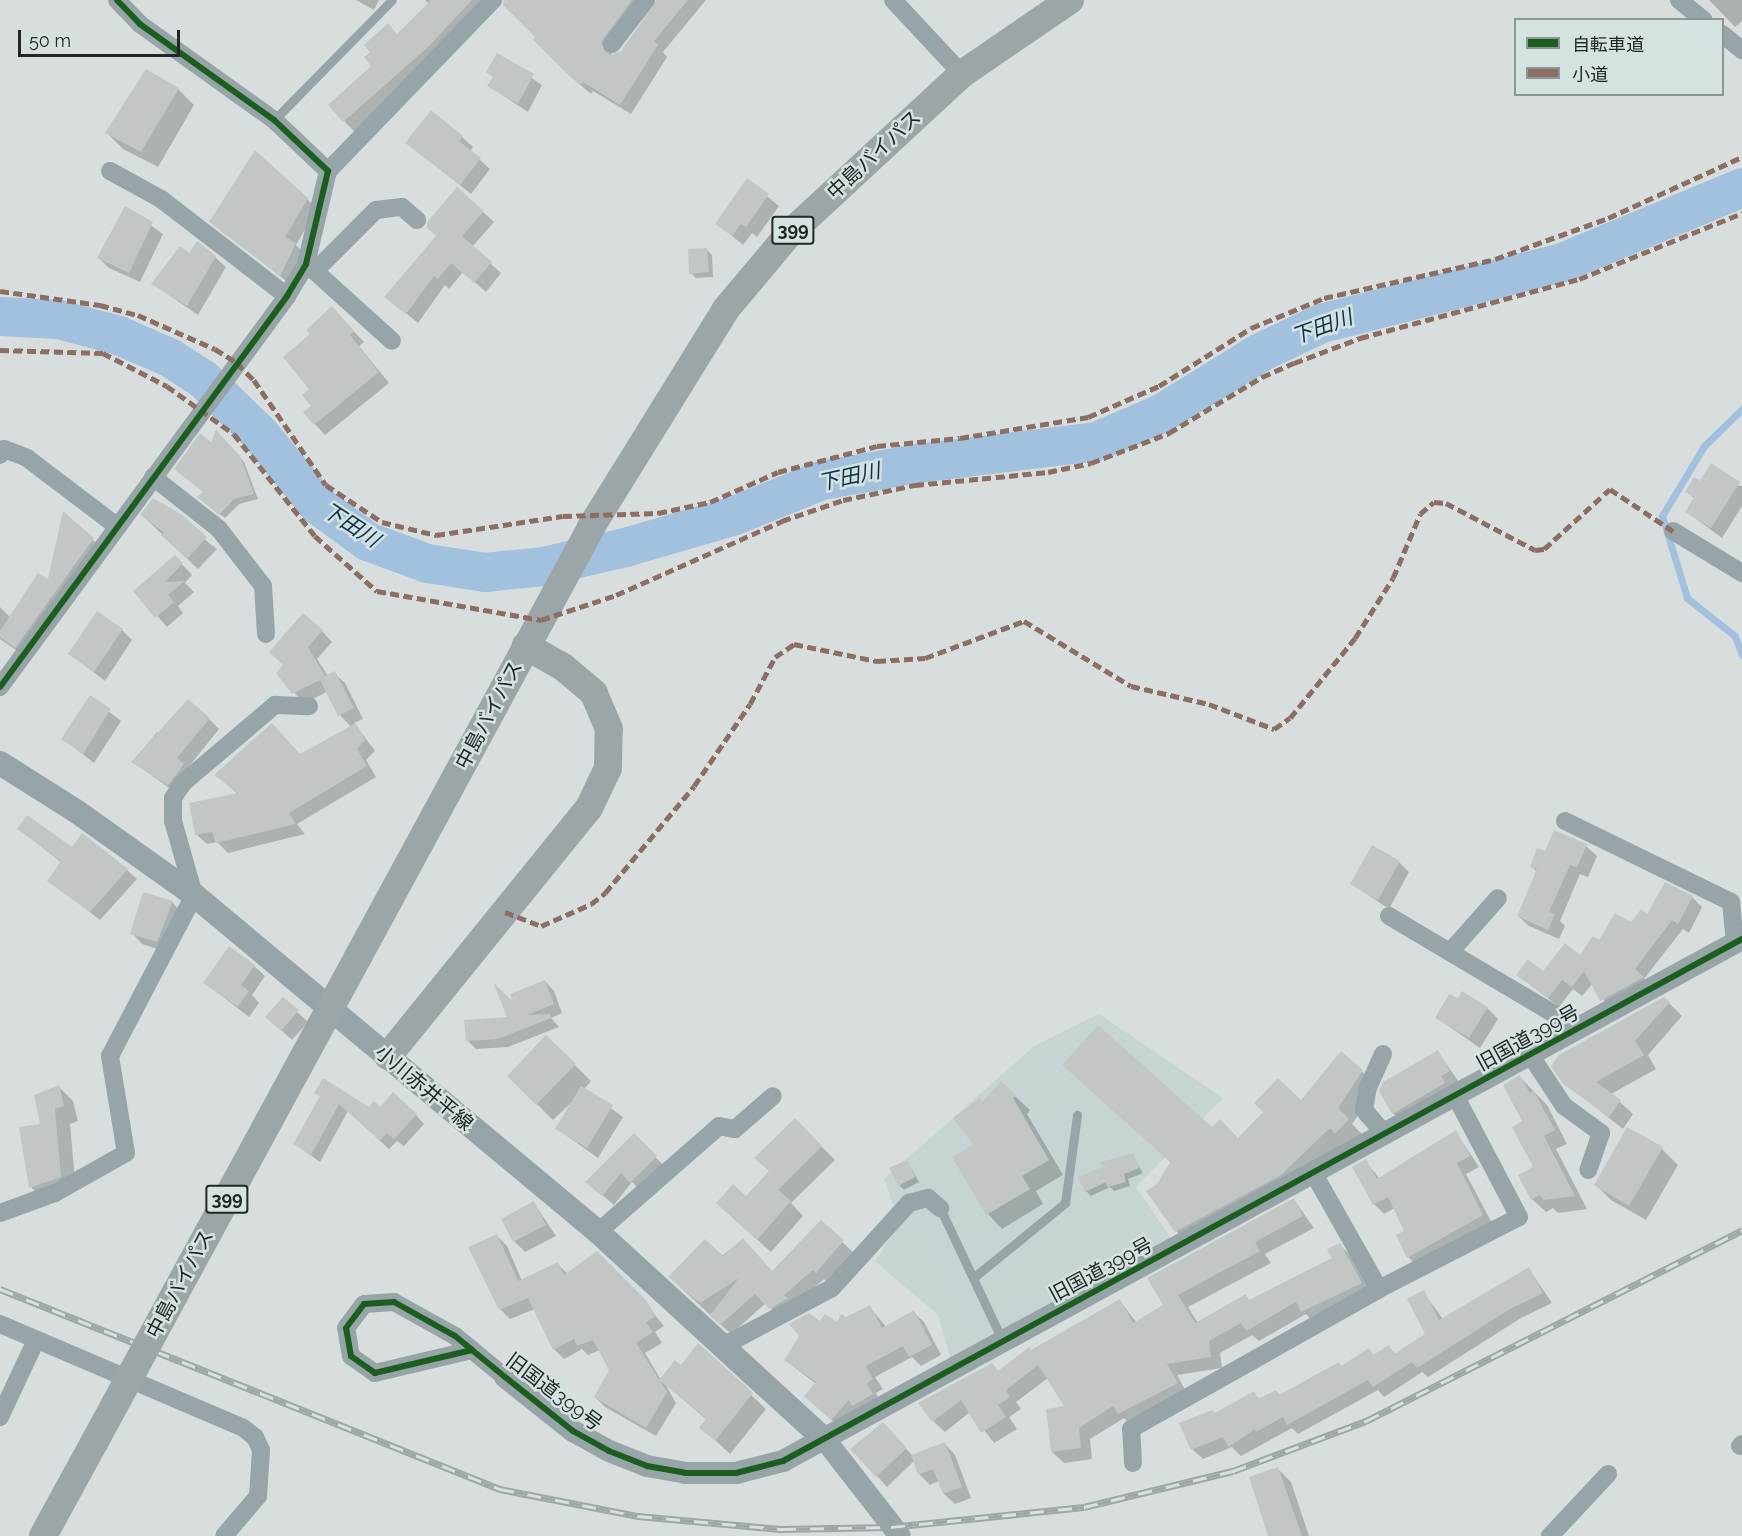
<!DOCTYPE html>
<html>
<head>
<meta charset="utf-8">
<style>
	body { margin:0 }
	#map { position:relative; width:1742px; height:1536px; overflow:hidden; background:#d8dede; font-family:Raleway,"Noto Sans JP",sans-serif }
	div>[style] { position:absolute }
	.built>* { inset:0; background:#c6d5d4 }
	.shadow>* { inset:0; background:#0003 }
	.stream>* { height:7px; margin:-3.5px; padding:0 3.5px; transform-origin:3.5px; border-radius:3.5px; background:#a1c1de }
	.river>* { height:39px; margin:-19.5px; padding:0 19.5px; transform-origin:19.5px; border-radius:19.5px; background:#a1c1de }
	.building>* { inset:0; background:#c2c7c6 }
	.service>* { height:9px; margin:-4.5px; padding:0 4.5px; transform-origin:4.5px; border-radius:4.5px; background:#97a5a8 }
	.minor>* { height:18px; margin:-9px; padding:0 9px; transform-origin:9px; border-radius:9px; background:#97a5a8 }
	.tertiary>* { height:22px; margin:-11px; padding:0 11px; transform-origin:11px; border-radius:11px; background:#97a5a8 }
	.secondary>* { height:24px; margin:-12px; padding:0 12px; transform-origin:12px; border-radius:12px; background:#96a3a7 }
	.trunk>* { height:28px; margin:-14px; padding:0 14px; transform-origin:14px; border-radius:14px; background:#9ca6a8 }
	.rail>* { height:7px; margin-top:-3.5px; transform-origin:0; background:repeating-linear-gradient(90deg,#d4e2e1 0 14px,#9ca7a8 0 28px); box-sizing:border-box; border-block:2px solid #9ca7a8 }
	.trunk-bridge>* { height:28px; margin:-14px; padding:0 14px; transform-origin:14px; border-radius:14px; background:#9ca6a8 }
	.quiet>* { height:4.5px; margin-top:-2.25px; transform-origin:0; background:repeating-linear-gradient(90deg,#8d6e63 0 9px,transparent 0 13.5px) }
	.cycleway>* { height:6px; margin:-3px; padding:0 3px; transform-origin:3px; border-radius:3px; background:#1b5e20 }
	span { translate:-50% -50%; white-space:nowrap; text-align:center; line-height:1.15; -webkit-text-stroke:5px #d4e2e1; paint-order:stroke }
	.shield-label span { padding:2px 4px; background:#d4e2e1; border:2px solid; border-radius:4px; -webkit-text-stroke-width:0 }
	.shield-label { font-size:18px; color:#212626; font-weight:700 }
	.street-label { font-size:20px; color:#212626 }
	.water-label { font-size:21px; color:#0f304c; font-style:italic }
	.legend { position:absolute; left:1514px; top:18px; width:210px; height:78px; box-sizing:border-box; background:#d4e2e1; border:2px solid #8c9796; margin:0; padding:8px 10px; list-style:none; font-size:18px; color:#212626 }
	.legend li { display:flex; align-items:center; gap:12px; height:30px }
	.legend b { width:30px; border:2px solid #8c9796 }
	.scale { position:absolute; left:18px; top:30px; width:162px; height:27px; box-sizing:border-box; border:3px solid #212626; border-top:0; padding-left:8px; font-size:18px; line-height:21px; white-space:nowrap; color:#212626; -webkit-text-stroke:4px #d4e2e1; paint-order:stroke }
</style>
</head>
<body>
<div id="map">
	<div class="built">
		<i style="clip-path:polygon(1099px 1014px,1223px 1098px,1136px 1187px,1170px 1237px,1101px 1298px,956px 1378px,938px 1315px,875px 1261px,900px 1224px,884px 1179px,1033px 1047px)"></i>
	</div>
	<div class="shadow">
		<i style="clip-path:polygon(356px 0,379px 0,374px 10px)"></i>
		<i style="clip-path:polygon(425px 0,492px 0,438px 57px,354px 131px,344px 121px,373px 66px,429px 4px)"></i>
		<i style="clip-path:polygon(505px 0,654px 0,613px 48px,611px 56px,622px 52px,657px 7px,656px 0,706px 0,663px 52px,667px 57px,631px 114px,593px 91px,591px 94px,578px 83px)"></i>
		<i style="clip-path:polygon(1709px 0,1742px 0,1742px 21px,1735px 27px)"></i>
		<i style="clip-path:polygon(497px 55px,542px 85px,528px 112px,489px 86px,494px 78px,487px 72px)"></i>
		<i style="clip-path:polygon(178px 89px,194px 105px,158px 167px,123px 149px,107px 133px)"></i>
		<i style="clip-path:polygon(462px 137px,473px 147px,470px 151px,490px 169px,471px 194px,407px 143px)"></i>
		<i style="clip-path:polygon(748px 180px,779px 206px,757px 237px,752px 233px,743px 245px,717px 223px)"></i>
		<i style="clip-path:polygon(307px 199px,317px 209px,296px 245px,306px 255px,291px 285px,211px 221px)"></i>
		<i style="clip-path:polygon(126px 208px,163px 234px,140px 282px,109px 268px,98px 257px)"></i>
		<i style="clip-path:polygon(483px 212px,494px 222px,472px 247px,501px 273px,486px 292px,463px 272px,449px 289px,445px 285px,418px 323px,386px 297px)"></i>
		<i style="clip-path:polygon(707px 250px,712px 255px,713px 277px,696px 278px,691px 273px)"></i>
		<i style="clip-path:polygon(189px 255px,215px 257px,226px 267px,198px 315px,153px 284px)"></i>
		<i style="clip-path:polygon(342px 319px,364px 342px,359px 346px,389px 383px,325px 435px,305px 413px,313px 406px,311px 389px)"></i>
		<i style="clip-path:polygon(216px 433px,244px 462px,258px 499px,239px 504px,225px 518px,204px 502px)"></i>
		<i style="clip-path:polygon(1700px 483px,1742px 486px,1742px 506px,1722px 538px,1687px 512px,1695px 499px,1687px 491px)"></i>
		<i style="clip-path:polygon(153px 500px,217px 549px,198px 569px,142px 515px)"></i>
		<i style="clip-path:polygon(64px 514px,104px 550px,26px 657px,0 639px,0 607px,12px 619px,49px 582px)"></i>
		<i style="clip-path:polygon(175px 557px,192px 575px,185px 583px,194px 592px,178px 606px,183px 613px,167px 627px,135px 591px)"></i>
		<i style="clip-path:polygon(122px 630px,132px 640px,105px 681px,70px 654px)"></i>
		<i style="clip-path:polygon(322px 631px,332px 642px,317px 659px,328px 676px,334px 673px,345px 683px,363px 719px,354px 723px,375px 751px,366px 760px,376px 777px,297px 824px,305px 834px,228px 853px,217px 842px,207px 844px,196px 834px,238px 794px,216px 775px,300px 756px,351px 727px,340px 715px,328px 691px,304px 704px,278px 673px)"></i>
		<i style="clip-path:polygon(90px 697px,121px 721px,94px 763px,63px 739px)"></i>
		<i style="clip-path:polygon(209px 719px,219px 729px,187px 769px,179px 795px,133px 762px,157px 732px,160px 734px)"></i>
		<i style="clip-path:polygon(19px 829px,127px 870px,137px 879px,100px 920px,49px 881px,62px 863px)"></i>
		<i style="clip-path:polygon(1586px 846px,1597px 856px,1588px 877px,1580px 874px,1560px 921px,1565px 926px,1559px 939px,1529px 926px,1518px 916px,1537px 872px,1531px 866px,1546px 853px)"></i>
		<i style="clip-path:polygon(1399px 862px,1409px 872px,1389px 909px,1352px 884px)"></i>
		<i style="clip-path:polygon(1665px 884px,1692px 897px,1702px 907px,1689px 933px,1683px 929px,1644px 979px,1652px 988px,1611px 1010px,1592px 984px,1582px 996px,1573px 989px,1559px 1007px,1518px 975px,1543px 973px,1580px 957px,1599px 942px,1648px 917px)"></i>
		<i style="clip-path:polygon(172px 902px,182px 913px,167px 952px,142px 944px,132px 933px)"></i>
		<i style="clip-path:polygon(254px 966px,265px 976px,252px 995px,259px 1003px,249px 1017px,205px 983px)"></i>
		<i style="clip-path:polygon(545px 981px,554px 991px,562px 1013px,551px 1018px,559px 1027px,508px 1047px,476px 1049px,467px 1040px,509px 1018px,515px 1006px)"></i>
		<i style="clip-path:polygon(1664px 998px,1682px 1016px,1648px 1055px,1656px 1069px,1611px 1094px,1633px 1114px,1623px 1129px,1564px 1082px)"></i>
		<i style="clip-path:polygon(283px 999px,308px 1022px,292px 1040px,278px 1027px)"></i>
		<i style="clip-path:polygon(1487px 1008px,1498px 1019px,1480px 1048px,1437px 1018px)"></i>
		<i style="clip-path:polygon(546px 1037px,591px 1081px,584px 1089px,623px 1117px,598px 1158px,557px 1129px,573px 1101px,553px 1120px,509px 1076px)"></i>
		<i style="clip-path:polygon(1438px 1052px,1459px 1082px,1403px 1124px,1393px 1113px)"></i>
		<i style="clip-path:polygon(1341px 1053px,1378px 1086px,1352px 1124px,1363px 1135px,1192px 1246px,1176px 1231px,1158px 1185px,1212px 1129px,1239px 1139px,1301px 1102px)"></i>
		<i style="clip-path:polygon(1520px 1077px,1547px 1105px,1567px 1144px,1556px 1149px,1587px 1209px,1558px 1213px,1553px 1208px,1546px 1212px,1532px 1199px,1535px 1168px)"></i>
		<i style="clip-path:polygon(58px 1086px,73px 1101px,78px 1121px,70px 1124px,76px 1191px,46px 1202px,31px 1187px,42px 1125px)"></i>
		<i style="clip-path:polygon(316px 1092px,370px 1109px,416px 1115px,424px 1124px,404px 1146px,397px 1141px,389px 1149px,348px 1111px,320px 1162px,295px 1144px,321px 1097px)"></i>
		<i style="clip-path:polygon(1015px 1096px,1030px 1110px,1027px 1114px,1063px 1175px,1036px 1191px,1043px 1204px,1002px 1229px,988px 1214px,955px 1158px,975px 1145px,983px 1103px)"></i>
		<i style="clip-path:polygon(795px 1120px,835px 1160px,791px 1203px,803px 1216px,771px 1252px,731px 1216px,770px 1172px)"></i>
		<i style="clip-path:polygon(1456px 1132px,1479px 1167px,1466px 1174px,1493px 1225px,1418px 1267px,1408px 1257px,1406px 1231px,1395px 1208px,1384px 1214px,1374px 1204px,1365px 1161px,1380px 1179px)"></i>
		<i style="clip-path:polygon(634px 1135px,666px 1168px,642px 1192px,632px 1182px,614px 1205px,587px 1182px)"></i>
		<i style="clip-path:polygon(1662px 1149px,1678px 1165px,1646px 1220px,1611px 1200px,1595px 1184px)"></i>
		<i style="clip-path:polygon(1132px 1155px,1143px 1173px,1128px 1179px,1130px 1186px,1114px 1191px,1110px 1187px,1091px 1196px,1086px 1191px)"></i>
		<i style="clip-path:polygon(907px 1161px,919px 1182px,904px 1190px,899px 1185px)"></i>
		<i style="clip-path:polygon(1294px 1200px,1314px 1228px,1265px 1254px,1271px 1263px,1188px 1307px,1198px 1323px,1245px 1296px,1250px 1301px,1334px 1259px,1340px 1245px,1351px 1256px,1373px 1294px,1314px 1323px,1306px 1314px,1259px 1341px,1252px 1335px,1220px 1353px,1222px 1368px,1177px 1375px,1188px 1395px,1131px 1425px,1124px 1418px,1090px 1439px,1092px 1459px,1064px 1463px,1052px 1452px,1066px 1407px,1048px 1378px,1016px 1402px,1021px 1409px,1009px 1417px,1017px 1429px,994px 1443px,970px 1412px,945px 1432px,933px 1421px,992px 1364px,999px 1372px,1120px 1301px,1137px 1323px,1165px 1306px)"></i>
		<i style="clip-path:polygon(534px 1203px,556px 1236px,525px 1252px,514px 1241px)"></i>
		<i style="clip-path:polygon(821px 1222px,853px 1252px,827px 1282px,824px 1279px,780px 1318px,766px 1303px,731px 1334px,680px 1287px,743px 1240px,773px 1272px)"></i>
		<i style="clip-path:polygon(497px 1236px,507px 1246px,522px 1281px,557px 1264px,568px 1274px,626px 1280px,664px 1326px,655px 1332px,662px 1343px,645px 1353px,661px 1380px,681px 1367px,698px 1345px,766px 1409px,730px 1454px,701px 1427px,707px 1420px,665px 1384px,676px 1403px,656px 1436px,605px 1407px,595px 1397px,611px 1370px,600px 1350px,588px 1355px,582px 1349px,564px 1359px,554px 1349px,535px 1309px,510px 1319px,501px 1310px,470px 1248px)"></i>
		<i style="clip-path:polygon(1529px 1269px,1552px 1303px,1521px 1318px,1428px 1377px,1422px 1372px,1384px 1397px,1378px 1390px,1298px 1434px,1292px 1428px,1241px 1456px,1232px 1447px,1203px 1459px,1192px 1449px,1215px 1415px,1254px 1393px,1260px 1400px,1276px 1391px,1281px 1396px,1342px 1367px,1368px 1349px,1375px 1356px,1389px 1347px,1396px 1355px,1427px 1334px,1423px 1292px,1443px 1319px)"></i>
		<i style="clip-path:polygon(870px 1307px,886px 1327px,913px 1312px,924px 1322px,941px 1355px,921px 1366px,912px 1357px,875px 1377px,883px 1389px,876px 1393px,882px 1404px,842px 1429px,816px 1406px,816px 1384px,785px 1360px,821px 1323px,837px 1324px)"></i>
		<i style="clip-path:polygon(893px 1435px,913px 1456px,945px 1444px,955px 1455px,971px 1498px,955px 1504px,944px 1494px,939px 1481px,930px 1485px,919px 1474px,914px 1461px,887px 1487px,877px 1476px)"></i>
		<i style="clip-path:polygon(1278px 1469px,1291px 1482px,1309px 1536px,1270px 1536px)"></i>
	</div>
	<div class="stream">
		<i style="left:1742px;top:409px;width:53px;rotate:135.8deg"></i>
		<i style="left:1704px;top:446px;width:82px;rotate:121deg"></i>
		<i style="left:1662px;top:516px;width:86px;rotate:73deg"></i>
		<i style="left:1687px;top:598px;width:61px;rotate:38.4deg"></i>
		<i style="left:1735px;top:636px;width:20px;rotate:70deg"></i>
	</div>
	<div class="river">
		<i style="left:0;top:316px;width:58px;rotate:3deg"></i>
		<i style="left:58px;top:319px;width:62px;rotate:14.9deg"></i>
		<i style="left:118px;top:335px;width:56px;rotate:23.3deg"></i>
		<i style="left:169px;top:357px;width:40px;rotate:32.9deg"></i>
		<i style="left:203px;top:379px;width:79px;rotate:44deg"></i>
		<i style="left:260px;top:434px;width:92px;rotate:50.8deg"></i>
		<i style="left:318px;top:505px;width:61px;rotate:36.3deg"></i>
		<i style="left:367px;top:541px;width:64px;rotate:20.1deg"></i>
		<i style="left:427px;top:563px;width:59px;rotate:8.8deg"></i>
		<i style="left:485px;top:572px;width:58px;rotate:-5.9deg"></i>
		<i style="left:543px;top:566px;width:84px;rotate:-13deg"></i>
		<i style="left:625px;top:547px;width:111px;rotate:-16.2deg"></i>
		<i style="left:732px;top:516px;width:96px;rotate:-22deg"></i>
		<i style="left:821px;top:480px;width:97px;rotate:-10deg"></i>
		<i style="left:917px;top:463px;width:180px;rotate:-7deg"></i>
		<i style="left:1096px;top:441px;width:71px;rotate:-23.3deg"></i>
		<i style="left:1161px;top:413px;width:114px;rotate:-31.7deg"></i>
		<i style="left:1258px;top:353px;width:70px;rotate:-25.5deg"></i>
		<i style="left:1321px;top:323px;width:249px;rotate:-14.2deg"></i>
		<i style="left:1562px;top:262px;width:195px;rotate:-22.6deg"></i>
	</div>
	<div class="building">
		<i style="clip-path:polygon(431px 0,472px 0,428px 47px,343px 122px,328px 105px,371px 66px,364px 57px,370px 52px,364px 45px,388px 23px,397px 34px)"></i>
		<i style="clip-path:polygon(504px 0,632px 0,601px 42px,605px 52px,611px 55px,621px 51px,657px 0,688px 0,654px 41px,658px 45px,620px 105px,583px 82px,580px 85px,566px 73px,533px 40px,535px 37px,503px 5px)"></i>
		<i style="clip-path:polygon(497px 53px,534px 74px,518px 104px,487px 86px,493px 77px,486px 72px)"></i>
		<i style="clip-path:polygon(146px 69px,179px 88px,141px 152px,105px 133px)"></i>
		<i style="clip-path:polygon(431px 110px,463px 136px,459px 141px,481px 158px,460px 185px,405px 143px)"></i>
		<i style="clip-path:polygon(255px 150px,308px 198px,285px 237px,296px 243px,280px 276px,209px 222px)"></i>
		<i style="clip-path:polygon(747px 178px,769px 194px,746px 227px,741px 224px,732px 236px,715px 224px)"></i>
		<i style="clip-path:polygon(457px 187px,484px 211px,462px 236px,492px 262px,474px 283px,451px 263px,438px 279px,434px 276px,406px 314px,384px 297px,436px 236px,426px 227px,428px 221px)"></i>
		<i style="clip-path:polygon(125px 206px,153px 222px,129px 273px,97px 258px)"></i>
		<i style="clip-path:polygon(197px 241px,216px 256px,187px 306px,151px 284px,180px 246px,189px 253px)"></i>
		<i style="clip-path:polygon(707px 248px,709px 272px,689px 274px,688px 249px)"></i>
		<i style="clip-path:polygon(332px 306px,354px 331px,350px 335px,379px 372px,314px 425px,303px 412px,311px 406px,302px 395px,309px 389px,283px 357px,310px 334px,306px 330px)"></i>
		<i style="clip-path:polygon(216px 430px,240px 456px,254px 494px,234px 499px,219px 515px,197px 497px,203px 492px,174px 469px,200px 433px,211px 442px)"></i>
		<i style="clip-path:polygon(1711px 463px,1740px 482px,1711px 528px,1685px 512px,1694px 497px,1685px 492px,1694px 477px,1700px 481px)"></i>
		<i style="clip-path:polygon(153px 498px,181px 514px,207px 537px,187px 559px,161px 535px,164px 532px,140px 515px)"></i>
		<i style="clip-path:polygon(63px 511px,94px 538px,15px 648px,0 637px,0 631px,38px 573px,48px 579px)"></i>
		<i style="clip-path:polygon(175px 555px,183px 563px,165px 582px,185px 581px,168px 595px,174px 602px,155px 618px,133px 591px)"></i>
		<i style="clip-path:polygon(97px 611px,123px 629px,94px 672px,68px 654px)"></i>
		<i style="clip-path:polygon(303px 613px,323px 630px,308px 647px,325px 676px,335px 671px,354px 708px,338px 716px,320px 680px,292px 694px,276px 673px,283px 665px,269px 652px)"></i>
		<i style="clip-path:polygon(90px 695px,111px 709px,83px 754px,61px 739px)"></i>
		<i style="clip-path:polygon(188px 699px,210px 718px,177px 758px,184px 764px,168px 785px,131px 762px)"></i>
		<i style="clip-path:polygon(272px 723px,300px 754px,356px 723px,365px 740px,357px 749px,367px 766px,289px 813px,296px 824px,216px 843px,212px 832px,195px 835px,189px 803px,238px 793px,214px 775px)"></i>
		<i style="clip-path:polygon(27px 815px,72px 847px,82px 833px,128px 869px,90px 912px,47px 881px,61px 861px,17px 829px)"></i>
		<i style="clip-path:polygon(1554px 830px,1587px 844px,1577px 868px,1570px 865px,1549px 912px,1555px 914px,1548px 930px,1517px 916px,1537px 869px,1530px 867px,1537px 848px,1545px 851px)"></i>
		<i style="clip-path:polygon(1372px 845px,1400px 861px,1378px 900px,1350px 884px)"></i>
		<i style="clip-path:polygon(1665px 882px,1693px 896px,1678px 924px,1672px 920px,1635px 969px,1644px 977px,1600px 1001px,1584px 971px,1572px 987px,1562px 980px,1548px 998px,1516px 975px,1528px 959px,1543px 971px,1565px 943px,1580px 955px,1593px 936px,1599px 940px,1615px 913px,1631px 922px,1641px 909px,1647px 914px)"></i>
		<i style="clip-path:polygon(143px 892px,173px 901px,157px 942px,130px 934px)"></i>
		<i style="clip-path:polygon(229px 946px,255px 965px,241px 985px,249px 991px,238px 1007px,203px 983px)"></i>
		<i style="clip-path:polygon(545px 980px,554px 1004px,527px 1015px,550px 1014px,551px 1018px,498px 1039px,466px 1041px,464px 1020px,507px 1017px,493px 982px,512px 1001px,510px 994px)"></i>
		<i style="clip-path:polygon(1462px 991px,1488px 1007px,1469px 1038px,1435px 1018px,1449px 994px,1458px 998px)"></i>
		<i style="clip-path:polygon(283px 997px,299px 1010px,281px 1031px,265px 1017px)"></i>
		<i style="clip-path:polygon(1664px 997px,1670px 1002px,1635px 1041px,1644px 1055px,1596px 1082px,1621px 1100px,1609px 1117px,1562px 1083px,1551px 1066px,1559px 1055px)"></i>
		<i style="clip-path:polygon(1098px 1025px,1212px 1127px,1220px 1119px,1238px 1138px,1263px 1112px,1254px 1103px,1278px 1078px,1301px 1100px,1341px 1051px,1363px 1070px,1338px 1108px,1349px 1119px,1335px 1134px,1330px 1128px,1281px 1175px,1175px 1232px,1146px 1191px,1157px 1184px,1170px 1162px,1062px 1065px)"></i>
		<i style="clip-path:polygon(546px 1035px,576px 1064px,536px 1105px,507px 1076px)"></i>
		<i style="clip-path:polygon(1438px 1050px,1450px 1071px,1441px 1076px,1445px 1083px,1392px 1114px,1379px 1091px,1383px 1082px)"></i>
		<i style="clip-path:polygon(1520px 1075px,1530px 1094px,1533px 1090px,1555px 1130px,1544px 1136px,1575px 1196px,1543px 1200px,1540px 1195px,1531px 1200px,1518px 1175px,1533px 1167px,1512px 1127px,1522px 1121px,1503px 1085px)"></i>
		<i style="clip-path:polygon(323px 1078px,369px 1107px,374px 1101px,380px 1107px,393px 1092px,417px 1114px,394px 1139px,387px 1133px,380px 1141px,339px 1104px,311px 1155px,293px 1144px,320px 1096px,314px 1093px)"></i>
		<i style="clip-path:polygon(1001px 1081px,1016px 1095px,1013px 1098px,1049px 1160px,1022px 1176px,1030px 1189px,986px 1215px,952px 1157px,973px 1145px,953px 1118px,980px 1098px,982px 1102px)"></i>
		<i style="clip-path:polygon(59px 1085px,64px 1106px,55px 1109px,61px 1177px,29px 1188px,19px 1127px,40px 1124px,34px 1095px)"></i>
		<i style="clip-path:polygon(581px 1086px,613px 1105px,587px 1148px,555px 1129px)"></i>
		<i style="clip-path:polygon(795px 1118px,822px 1146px,778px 1190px,791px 1201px,757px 1240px,716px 1203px,733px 1184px,746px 1196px,769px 1171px,754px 1158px)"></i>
		<i style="clip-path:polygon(1627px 1127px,1663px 1147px,1629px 1206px,1594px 1185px)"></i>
		<i style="clip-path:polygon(1456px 1130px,1470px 1156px,1457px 1163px,1483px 1215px,1407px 1258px,1396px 1235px,1404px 1231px,1388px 1197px,1373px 1205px,1352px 1167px,1366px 1159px,1377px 1179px)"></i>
		<i style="clip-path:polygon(634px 1133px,657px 1156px,630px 1183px,621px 1173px,602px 1196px,585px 1182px)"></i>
		<i style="clip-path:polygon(1133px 1153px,1139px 1168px,1124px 1174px,1126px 1182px,1107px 1187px,1106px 1182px,1085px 1192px,1078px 1177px,1102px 1167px,1101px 1162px)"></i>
		<i style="clip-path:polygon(907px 1160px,915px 1177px,898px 1186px,889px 1168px)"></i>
		<i style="clip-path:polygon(1294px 1198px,1303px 1216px,1255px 1242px,1260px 1251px,1178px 1295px,1195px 1323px,1246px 1294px,1249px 1300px,1332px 1258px,1327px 1249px,1340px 1243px,1362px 1283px,1301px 1312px,1296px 1302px,1246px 1331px,1241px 1323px,1209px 1341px,1211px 1357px,1167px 1364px,1178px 1383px,1118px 1414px,1113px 1406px,1079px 1428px,1081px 1448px,1051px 1452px,1046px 1409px,1064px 1406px,1038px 1365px,1006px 1390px,1010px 1397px,998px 1405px,1006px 1417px,981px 1433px,961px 1400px,932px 1422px,918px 1403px,992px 1363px,998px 1371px,1029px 1347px,1031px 1350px,1120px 1299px,1133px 1323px,1163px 1305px,1147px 1278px)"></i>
		<i style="clip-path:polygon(534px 1201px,546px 1225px,513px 1242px,501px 1219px)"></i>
		<i style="clip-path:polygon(821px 1220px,844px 1240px,816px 1273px,813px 1270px,784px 1295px,788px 1298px,769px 1309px,755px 1294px,720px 1325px,710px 1315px,739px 1278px,700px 1303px,668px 1277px,705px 1239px,723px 1256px,743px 1238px,772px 1271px)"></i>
		<i style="clip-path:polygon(497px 1234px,518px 1281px,558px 1262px,564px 1275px,597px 1251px,646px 1300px,656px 1316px,646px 1322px,653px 1332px,636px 1343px,667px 1392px,646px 1428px,594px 1397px,609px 1370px,593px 1340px,577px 1346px,574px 1339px,553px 1350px,528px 1298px,499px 1310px,468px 1247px)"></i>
		<i style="clip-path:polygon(1529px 1267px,1543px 1293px,1510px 1309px,1417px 1368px,1412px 1362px,1373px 1387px,1368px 1380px,1287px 1425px,1283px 1417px,1256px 1432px,1255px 1429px,1229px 1447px,1223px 1437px,1191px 1450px,1179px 1423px,1212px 1410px,1215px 1413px,1254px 1391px,1258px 1399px,1276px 1390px,1279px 1395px,1339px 1362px,1341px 1366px,1369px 1348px,1373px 1355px,1389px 1345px,1394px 1354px,1425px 1334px,1407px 1299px,1424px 1290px,1439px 1320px)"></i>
		<i style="clip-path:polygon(870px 1305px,882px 1328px,914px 1310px,932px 1345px,909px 1357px,903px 1346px,866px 1366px,873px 1379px,867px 1383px,873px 1394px,852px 1406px,849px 1400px,831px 1420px,804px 1396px,816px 1382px,784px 1360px,799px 1336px,789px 1324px,809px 1313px,820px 1321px,825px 1314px,837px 1322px,841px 1314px,846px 1317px)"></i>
		<i style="clip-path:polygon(698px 1343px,753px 1393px,715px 1441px,699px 1428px,706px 1418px,659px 1380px,675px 1360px,681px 1365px)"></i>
		<i style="clip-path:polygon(883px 1422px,907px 1448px,876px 1477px,850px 1449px)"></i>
		<i style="clip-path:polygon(945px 1442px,962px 1487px,943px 1494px,933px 1469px,918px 1475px,911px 1455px)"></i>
		<i style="clip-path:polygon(1278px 1467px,1302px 1536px,1268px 1536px,1249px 1477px)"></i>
	</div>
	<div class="service">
		<i style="left:274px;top:120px;width:168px;rotate:-45.5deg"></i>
		<i style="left:940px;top:1208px;width:148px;rotate:64.8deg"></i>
		<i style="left:973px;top:1278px;width:119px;rotate:-39.2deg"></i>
		<i style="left:1065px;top:1203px;width:89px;rotate:-82.2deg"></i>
	</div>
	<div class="minor">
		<i style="left:893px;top:0;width:101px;rotate:47deg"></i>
		<i style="left:1679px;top:0;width:32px;rotate:39deg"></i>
		<i style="left:1722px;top:34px;width:26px;rotate:39deg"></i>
		<i style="left:612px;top:44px;width:56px;rotate:-52.3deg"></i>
		<i style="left:110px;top:171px;width:58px;rotate:28.8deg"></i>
		<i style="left:161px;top:199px;width:159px;rotate:37.6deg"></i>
		<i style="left:328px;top:171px;width:238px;rotate:-46deg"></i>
		<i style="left:308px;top:265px;width:113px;rotate:42.1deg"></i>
		<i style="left:315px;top:271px;width:86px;rotate:-45deg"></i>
		<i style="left:376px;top:210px;width:26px;rotate:-7deg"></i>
		<i style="left:402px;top:207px;width:20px;rotate:41deg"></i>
		<i style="left:0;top:455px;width:7px;rotate:-56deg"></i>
		<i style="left:4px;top:449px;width:25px;rotate:21deg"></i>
		<i style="left:27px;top:458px;width:114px;rotate:37.2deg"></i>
		<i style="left:153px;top:477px;width:84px;rotate:38.2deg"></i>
		<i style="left:219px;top:529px;width:72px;rotate:52.3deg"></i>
		<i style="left:263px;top:586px;width:48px;rotate:86.4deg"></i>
		<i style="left:1673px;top:531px;width:81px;rotate:31.3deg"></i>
		<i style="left:0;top:687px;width:485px;rotate:-53.7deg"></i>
		<i style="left:287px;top:296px;width:37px;rotate:-59deg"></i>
		<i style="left:306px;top:264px;width:96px;rotate:-76.7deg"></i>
		<i style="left:328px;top:171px;width:74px;rotate:-136.6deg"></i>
		<i style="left:274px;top:120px;width:165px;rotate:-144.4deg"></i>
		<i style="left:140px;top:24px;width:33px;rotate:-134deg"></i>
		<i style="left:1565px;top:821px;width:185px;rotate:26deg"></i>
		<i style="left:1731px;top:902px;width:41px;rotate:84.4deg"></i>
		<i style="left:1389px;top:916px;width:221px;rotate:30.7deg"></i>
		<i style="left:1450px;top:952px;width:72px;rotate:-48.4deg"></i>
		<i style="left:1383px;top:1054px;width:36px;rotate:114deg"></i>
		<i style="left:1368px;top:1087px;width:23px;rotate:100deg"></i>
		<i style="left:1364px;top:1110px;width:33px;rotate:49deg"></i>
		<i style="left:1531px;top:1056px;width:60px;rotate:56.6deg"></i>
		<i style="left:1564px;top:1106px;width:46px;rotate:36.1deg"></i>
		<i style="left:1601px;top:1133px;width:39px;rotate:109deg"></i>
		<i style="left:1314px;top:1174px;width:132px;rotate:60.5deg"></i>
		<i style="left:0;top:1213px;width:59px;rotate:-20deg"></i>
		<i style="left:55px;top:1193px;width:81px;rotate:-29.4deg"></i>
		<i style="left:126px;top:1153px;width:98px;rotate:-99.4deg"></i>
		<i style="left:110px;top:1056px;width:182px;rotate:-62.4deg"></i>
		<i style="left:194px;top:895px;width:77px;rotate:-105.8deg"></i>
		<i style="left:173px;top:821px;width:23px;rotate:-90deg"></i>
		<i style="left:173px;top:798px;width:18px;rotate:-56deg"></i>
		<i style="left:183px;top:783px;width:121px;rotate:-40.3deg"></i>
		<i style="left:275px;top:705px;width:34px;rotate:2deg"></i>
		<i style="left:598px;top:1232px;width:161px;rotate:-41.2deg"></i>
		<i style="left:719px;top:1126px;width:16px;rotate:11deg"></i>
		<i style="left:735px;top:1129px;width:50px;rotate:-41deg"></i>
		<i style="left:0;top:1324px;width:263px;rotate:23.1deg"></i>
		<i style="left:242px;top:1427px;width:16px;rotate:38deg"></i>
		<i style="left:255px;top:1437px;width:14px;rotate:65deg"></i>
		<i style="left:261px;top:1450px;width:46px;rotate:93.7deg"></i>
		<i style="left:258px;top:1496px;width:52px;rotate:130.4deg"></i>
		<i style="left:723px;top:1346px;width:123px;rotate:-28deg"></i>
		<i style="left:832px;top:1288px;width:115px;rotate:-47.8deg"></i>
		<i style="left:909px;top:1203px;width:20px;rotate:-15deg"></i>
		<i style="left:928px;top:1198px;width:16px;rotate:40deg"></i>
		<i style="left:472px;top:1350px;width:100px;rotate:166.7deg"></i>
		<i style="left:375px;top:1373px;width:29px;rotate:-145deg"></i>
		<i style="left:351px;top:1356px;width:28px;rotate:-100deg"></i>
		<i style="left:346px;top:1328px;width:30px;rotate:-53deg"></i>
		<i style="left:364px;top:1304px;width:30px;rotate:-4deg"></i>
		<i style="left:394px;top:1302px;width:70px;rotate:29.1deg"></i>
		<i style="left:455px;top:1336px;width:22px;rotate:39deg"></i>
		<i style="left:472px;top:1350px;width:43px;rotate:39.3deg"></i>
		<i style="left:0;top:1417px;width:85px;rotate:-64.9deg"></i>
		<i style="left:1740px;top:1446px;width:3px;rotate:-45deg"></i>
		<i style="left:1133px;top:1463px;width:34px;rotate:-93deg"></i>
		<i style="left:1131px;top:1429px;width:285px;rotate:-29.4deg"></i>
		<i style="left:1379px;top:1289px;width:157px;rotate:-27.2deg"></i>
		<i style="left:1519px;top:1217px;width:136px;rotate:-117.7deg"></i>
		<i style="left:1550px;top:1536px;width:85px;rotate:-46.9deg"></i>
	</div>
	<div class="tertiary">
		<i style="left:505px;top:1377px;width:87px;rotate:38.5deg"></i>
		<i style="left:573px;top:1431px;width:41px;rotate:29.1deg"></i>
		<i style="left:609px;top:1451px;width:41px;rotate:21.5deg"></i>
		<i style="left:647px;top:1466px;width:39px;rotate:10deg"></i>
		<i style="left:685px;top:1473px;width:51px"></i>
		<i style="left:736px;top:1473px;width:49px;rotate:-14.3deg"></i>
		<i style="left:783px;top:1461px;width:1092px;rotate:-28.56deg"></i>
		<i style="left:826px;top:1441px;width:120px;rotate:52.1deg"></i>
	</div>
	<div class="secondary">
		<i style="left:0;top:763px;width:90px;rotate:32.3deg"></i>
		<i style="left:76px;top:811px;width:145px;rotate:35.4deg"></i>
		<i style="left:194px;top:895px;width:526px;rotate:39.83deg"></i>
		<i style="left:598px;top:1232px;width:309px;rotate:42.5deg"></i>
	</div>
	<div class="trunk">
		<i style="left:358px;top:957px;width:489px;rotate:-61.5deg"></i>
		<i style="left:591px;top:527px;width:256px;rotate:-58.2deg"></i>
		<i style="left:726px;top:309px;width:98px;rotate:-50deg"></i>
		<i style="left:789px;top:234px;width:236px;rotate:-42.8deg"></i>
		<i style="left:962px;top:74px;width:131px;rotate:-34.4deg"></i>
		<i style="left:388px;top:1056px;width:319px;rotate:-51deg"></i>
		<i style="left:589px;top:808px;width:44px;rotate:-64.6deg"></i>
		<i style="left:608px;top:768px;width:39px;rotate:-89deg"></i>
		<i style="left:609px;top:729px;width:39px;rotate:-113deg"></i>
		<i style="left:594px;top:693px;width:40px;rotate:-140deg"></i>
		<i style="left:563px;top:667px;width:43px;rotate:-150.4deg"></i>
		<i style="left:43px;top:1536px;width:108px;rotate:-61.3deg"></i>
	</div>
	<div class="rail">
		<i style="left:0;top:1289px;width:539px;rotate:21.8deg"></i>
		<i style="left:500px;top:1489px;width:141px;rotate:11.1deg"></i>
		<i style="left:638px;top:1516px;width:145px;rotate:5.2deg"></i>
		<i style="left:782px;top:1529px;width:109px;rotate:-1.1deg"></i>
		<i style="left:891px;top:1527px;width:194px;rotate:-5.9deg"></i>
		<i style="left:1084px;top:1507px;width:153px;rotate:-13.6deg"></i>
		<i style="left:1233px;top:1471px;width:142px;rotate:-20.6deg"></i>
		<i style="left:1366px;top:1421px;width:422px;rotate:-26.9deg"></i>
	</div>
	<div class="trunk-bridge">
		<i style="left:95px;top:1441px;width:551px;rotate:-61.48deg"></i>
	</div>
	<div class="quiet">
		<i style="left:0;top:291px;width:101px;rotate:8deg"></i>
		<i style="left:100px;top:305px;width:39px;rotate:15deg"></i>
		<i style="left:138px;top:315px;width:84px;rotate:23.8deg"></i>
		<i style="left:215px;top:349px;width:26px;rotate:32deg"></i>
		<i style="left:237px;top:363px;width:24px;rotate:45deg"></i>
		<i style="left:254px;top:380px;width:127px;rotate:55.6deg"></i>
		<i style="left:326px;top:485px;width:67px;rotate:33.5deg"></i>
		<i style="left:382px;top:522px;width:56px;rotate:13.5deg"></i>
		<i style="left:436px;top:535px;width:128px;rotate:-8.5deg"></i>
		<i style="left:563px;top:516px;width:95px;rotate:-1.8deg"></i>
		<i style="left:658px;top:513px;width:53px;rotate:-11.9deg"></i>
		<i style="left:710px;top:502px;width:74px;rotate:-23.8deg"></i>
		<i style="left:778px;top:472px;width:102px;rotate:-14.7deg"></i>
		<i style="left:877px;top:446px;width:83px;rotate:-5.5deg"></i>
		<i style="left:960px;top:438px;width:130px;rotate:-9.3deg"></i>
		<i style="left:1088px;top:417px;width:77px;rotate:-23.6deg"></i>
		<i style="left:1159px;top:386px;width:109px;rotate:-32.2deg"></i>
		<i style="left:1251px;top:328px;width:79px;rotate:-22.3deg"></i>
		<i style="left:1324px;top:298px;width:175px;rotate:-12.8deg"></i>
		<i style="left:1495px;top:259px;width:120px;rotate:-19.9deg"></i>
		<i style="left:1608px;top:218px;width:147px;rotate:-24.5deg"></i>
		<i style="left:0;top:350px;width:103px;rotate:1.7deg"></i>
		<i style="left:103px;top:353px;width:72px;rotate:27.3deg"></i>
		<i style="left:167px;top:386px;width:82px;rotate:35.6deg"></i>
		<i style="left:234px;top:434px;width:130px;rotate:51.5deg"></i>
		<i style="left:315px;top:536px;width:83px;rotate:41.6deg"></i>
		<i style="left:377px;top:591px;width:167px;rotate:10deg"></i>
		<i style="left:541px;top:620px;width:79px;rotate:-18.4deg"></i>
		<i style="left:616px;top:595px;width:182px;rotate:-24deg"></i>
		<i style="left:782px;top:521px;width:65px;rotate:-19deg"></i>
		<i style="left:843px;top:500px;width:74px;rotate:-11.8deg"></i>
		<i style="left:915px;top:485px;width:134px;rotate:-5.6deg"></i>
		<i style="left:1048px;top:472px;width:44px;rotate:-11.8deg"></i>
		<i style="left:1091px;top:463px;width:84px;rotate:-21deg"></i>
		<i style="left:1169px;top:433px;width:109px;rotate:-31.1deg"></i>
		<i style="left:1262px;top:377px;width:35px;rotate:-24deg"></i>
		<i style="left:1294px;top:363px;width:71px;rotate:-20.7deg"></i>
		<i style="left:1360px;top:338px;width:227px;rotate:-15.1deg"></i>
		<i style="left:1579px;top:279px;width:176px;rotate:-22deg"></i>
		<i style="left:505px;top:912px;width:39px;rotate:21deg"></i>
		<i style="left:541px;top:926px;width:55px;rotate:-23.7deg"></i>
		<i style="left:591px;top:904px;width:18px;rotate:-38deg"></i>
		<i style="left:605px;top:893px;width:139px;rotate:-50.2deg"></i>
		<i style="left:694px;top:786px;width:99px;rotate:-55.7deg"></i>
		<i style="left:750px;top:704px;width:53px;rotate:-62deg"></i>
		<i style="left:775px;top:657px;width:23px;rotate:-34deg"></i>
		<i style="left:794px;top:644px;width:85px;rotate:11.6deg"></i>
		<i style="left:877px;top:661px;width:48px;rotate:-3.6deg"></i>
		<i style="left:925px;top:658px;width:106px;rotate:-20.5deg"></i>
		<i style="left:1024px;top:621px;width:125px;rotate:31.3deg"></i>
		<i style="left:1131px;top:686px;width:80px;rotate:13deg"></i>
		<i style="left:1209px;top:704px;width:70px;rotate:21deg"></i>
		<i style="left:1274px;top:729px;width:19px;rotate:-35deg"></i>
		<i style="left:1290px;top:718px;width:103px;rotate:-50.9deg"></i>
		<i style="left:1355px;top:638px;width:71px;rotate:-57.7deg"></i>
		<i style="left:1393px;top:578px;width:69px;rotate:-67.1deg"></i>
		<i style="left:1420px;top:514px;width:18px;rotate:-41deg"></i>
		<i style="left:1434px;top:502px;width:12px;rotate:5deg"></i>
		<i style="left:1446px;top:503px;width:101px;rotate:27.8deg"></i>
		<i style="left:1535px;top:550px;width:9px;rotate:-6deg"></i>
		<i style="left:1544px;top:549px;width:89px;rotate:-42.3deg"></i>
		<i style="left:1610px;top:489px;width:76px;rotate:33.7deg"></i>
	</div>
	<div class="cycleway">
		<i style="left:0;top:687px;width:485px;rotate:-53.7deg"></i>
		<i style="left:287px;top:296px;width:37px;rotate:-59deg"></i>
		<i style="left:306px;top:264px;width:96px;rotate:-76.7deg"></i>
		<i style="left:328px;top:171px;width:74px;rotate:-136.6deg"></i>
		<i style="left:274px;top:120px;width:165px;rotate:-144.4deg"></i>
		<i style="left:140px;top:24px;width:33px;rotate:-134deg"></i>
		<i style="left:472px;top:1350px;width:100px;rotate:166.7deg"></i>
		<i style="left:375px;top:1373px;width:29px;rotate:-145deg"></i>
		<i style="left:351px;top:1356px;width:28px;rotate:-100deg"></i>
		<i style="left:346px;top:1328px;width:30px;rotate:-53deg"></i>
		<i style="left:364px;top:1304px;width:30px;rotate:-4deg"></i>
		<i style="left:394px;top:1302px;width:70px;rotate:29.1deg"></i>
		<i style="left:455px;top:1336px;width:22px;rotate:39deg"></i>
		<i style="left:472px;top:1350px;width:43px;rotate:39.3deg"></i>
		<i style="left:505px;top:1377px;width:87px;rotate:38.5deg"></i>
		<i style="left:573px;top:1431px;width:41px;rotate:29.1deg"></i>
		<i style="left:609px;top:1451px;width:41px;rotate:21.5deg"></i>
		<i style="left:647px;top:1466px;width:39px;rotate:10deg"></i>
		<i style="left:685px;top:1473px;width:51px"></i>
		<i style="left:736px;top:1473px;width:49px;rotate:-14.3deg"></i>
		<i style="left:783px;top:1461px;width:1092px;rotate:-28.56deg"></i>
	</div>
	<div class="shield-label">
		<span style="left:793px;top:230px">399</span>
		<span style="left:227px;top:1199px">399</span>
	</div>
	<div class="street-label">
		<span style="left:874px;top:155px;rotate:-43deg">中島バイパス</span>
		<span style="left:489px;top:715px;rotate:-62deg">中島バイパス</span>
		<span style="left:1528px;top:1038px;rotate:-29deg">旧国道399号</span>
		<span style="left:424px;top:1088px;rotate:40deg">小川赤井平線</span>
		<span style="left:1101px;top:1270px;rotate:-28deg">旧国道399号</span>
		<span style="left:180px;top:1284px;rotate:-62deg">中島バイパス</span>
		<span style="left:554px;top:1392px;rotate:37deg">旧国道399号</span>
	</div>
	<div class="water-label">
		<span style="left:1322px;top:327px;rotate:-20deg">下田川</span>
		<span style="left:849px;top:477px;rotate:-12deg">下田川</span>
		<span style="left:351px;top:525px;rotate:33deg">下田川</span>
	</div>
	<ul class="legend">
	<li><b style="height:8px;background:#1b5e20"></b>自転車道</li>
	<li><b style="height:8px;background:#8d6e63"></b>小道</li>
	</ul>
	<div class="scale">50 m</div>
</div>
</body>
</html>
